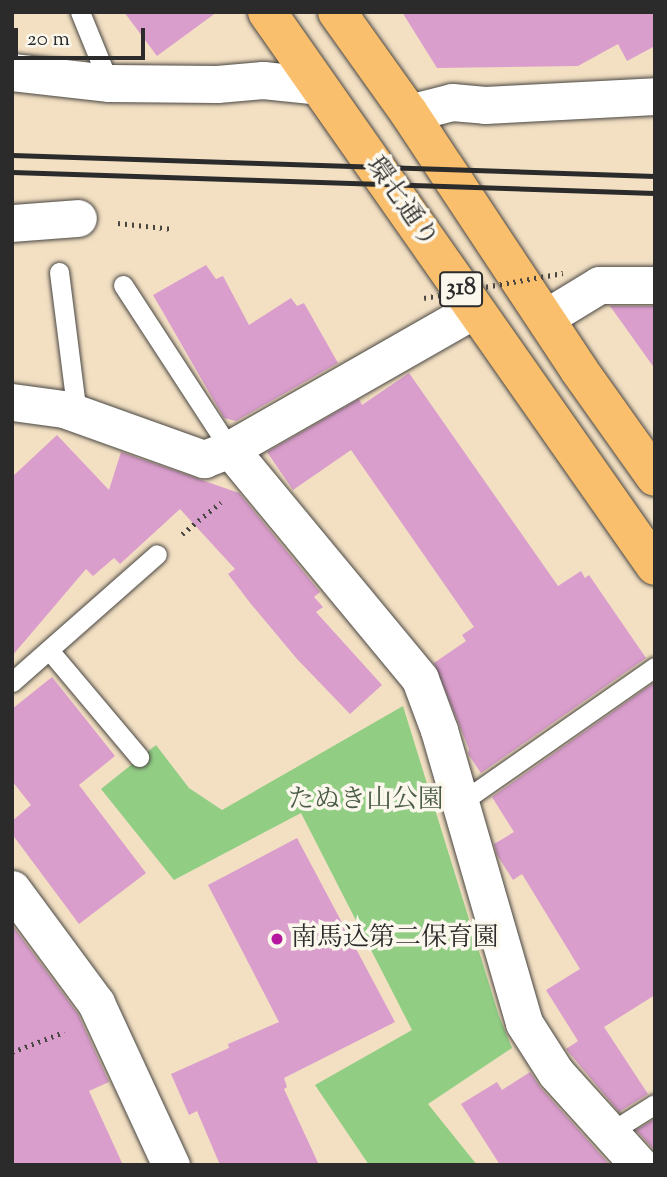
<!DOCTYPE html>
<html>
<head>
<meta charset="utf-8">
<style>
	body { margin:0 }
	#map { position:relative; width:667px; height:1177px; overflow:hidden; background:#f3e0c3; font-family:"Sorts Mill Goudy","Noto Serif JP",serif }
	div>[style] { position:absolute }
	.green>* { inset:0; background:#91ce84 }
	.building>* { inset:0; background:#da9ecc }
	.path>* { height:4.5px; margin-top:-2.25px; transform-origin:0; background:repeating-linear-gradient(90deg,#494642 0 2px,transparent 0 7px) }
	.roads { filter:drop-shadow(0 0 2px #494642) drop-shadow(0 0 2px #494642) }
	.lane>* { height:19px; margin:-9.5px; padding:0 9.5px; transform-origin:9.5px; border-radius:9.5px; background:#fff }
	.street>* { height:37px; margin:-18.5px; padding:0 18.5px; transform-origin:18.5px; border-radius:18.5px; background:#fff }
	.primary>* { height:38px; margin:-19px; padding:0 19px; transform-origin:19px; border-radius:19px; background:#f9bf6d }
	.rail>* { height:5px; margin:-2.5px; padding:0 2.5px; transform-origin:2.5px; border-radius:2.5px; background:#2b2b2b }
	.path-bridge>* { height:4.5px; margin-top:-2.25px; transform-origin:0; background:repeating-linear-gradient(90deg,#494642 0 2px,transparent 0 7px) }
	.dots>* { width:19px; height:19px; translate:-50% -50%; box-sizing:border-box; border:4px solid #fbf7ec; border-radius:50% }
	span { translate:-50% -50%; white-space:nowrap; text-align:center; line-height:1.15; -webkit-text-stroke:7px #fbf7ec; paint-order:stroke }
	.shield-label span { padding:2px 5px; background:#fbf7ec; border:2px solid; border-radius:5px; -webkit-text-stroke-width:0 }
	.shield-label { font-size:24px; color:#2b2b2b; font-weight:700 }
	.street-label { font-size:26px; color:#2b2b2b }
	.park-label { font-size:26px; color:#4a5c46 }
	.poi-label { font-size:26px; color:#2b2b2b }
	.left { translate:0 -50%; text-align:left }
	.frame { position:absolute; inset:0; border:14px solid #2b2b2b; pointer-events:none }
	.scale { position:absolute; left:14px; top:28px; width:131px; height:32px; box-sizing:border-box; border:4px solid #2b2b2b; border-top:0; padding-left:9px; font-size:21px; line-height:24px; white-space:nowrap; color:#2b2b2b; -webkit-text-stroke:5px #fbf7ec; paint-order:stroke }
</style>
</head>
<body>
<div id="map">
	<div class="green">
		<i style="clip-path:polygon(403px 706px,499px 1016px,512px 1048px,428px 1104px,477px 1165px,369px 1165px,315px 1085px,412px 1030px,301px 813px,174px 880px,101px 789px,156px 745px,189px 788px,222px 810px)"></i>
	</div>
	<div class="building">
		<i style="clip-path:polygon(124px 12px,217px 12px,157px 56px)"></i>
		<i style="clip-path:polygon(402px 12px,655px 12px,655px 46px,627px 61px,618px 44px,578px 66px,437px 68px)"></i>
		<i style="clip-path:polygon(206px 265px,216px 279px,223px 276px,249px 325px,291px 298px,297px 306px,304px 303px,338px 363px,236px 421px,224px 418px,153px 295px)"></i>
		<i style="clip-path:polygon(610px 306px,655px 306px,655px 369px)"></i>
		<i style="clip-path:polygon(409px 373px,558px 586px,581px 571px,585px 578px,589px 575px,646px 658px,481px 773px,468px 754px,469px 749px,434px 663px,466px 641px,462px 635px,474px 627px,351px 450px,293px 490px,267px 452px,359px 399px,362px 405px)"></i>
		<i style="clip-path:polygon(57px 435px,109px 490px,121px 452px,239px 493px,320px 592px,314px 597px,323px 607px,316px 612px,382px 685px,350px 714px,297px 659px,251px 604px,228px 574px,235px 569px,180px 509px,120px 564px,114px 558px,93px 576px,86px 569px,12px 656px,12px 477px)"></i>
		<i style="clip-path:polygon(52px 677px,115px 756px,79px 785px,146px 873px,79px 924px,12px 834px,12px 821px,31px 805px,12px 781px,12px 709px)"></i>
		<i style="clip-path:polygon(655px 682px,655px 995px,604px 1027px,648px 1094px,619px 1112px,566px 1049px,578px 1041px,546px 990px,580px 969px,522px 874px,513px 880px,497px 855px,494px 844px,514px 832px,492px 797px)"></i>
		<i style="clip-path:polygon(297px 838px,395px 1022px,284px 1078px,287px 1087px,284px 1089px,319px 1165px,220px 1165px,197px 1111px,189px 1115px,171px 1074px,229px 1048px,228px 1044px,279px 1022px,208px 885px)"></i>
		<i style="clip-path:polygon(12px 925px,78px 1014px,109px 1082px,89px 1091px,123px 1165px,12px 1165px)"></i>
		<i style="clip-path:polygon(530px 1072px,540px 1087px,610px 1165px,500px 1165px,461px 1104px,497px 1082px,502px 1090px)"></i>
		<i style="clip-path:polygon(655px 1119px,655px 1151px,636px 1130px)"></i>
	</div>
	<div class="path">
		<i style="left:118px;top:223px;width:55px;rotate:6.2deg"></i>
		<i style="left:182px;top:534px;width:50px;rotate:-39.4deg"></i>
		<i style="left:12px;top:1052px;width:56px;rotate:-21deg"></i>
	</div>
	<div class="roads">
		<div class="lane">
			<i style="left:80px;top:12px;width:77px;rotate:67.8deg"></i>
			<i style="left:59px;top:272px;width:143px;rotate:82.8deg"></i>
			<i style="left:123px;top:285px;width:196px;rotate:56.9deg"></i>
			<i style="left:49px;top:650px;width:140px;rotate:49.9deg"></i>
			<i style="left:12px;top:682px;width:193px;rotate:-41.4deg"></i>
			<i style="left:460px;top:803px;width:238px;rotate:-34.9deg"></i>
			<i style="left:609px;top:1133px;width:54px;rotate:-32.2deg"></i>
		</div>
		<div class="street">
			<i style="left:12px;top:72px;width:98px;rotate:6.5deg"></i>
			<i style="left:109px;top:83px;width:108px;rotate:0.5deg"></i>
			<i style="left:217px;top:84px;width:46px;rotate:-5deg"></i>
			<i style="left:263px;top:80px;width:56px;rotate:6.1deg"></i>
			<i style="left:409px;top:113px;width:44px;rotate:-14.3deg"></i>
			<i style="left:452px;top:102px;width:33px;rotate:5deg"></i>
			<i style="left:485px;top:105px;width:170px;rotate:-3deg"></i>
			<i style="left:12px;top:223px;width:66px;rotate:-4.3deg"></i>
			<i style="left:545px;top:318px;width:63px;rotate:-31.4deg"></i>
			<i style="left:599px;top:285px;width:56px"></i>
			<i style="left:12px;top:402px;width:52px;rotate:7.7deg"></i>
			<i style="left:64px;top:409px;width:149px;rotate:19.7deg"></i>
			<i style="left:204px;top:459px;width:28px;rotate:-21deg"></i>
			<i style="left:230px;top:449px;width:282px;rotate:-29.7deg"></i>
			<i style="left:230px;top:449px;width:298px;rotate:50.4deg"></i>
			<i style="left:420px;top:679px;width:54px;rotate:69.6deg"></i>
			<i style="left:439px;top:730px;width:305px;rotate:73.8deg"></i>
			<i style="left:524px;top:1023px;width:59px;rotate:57.4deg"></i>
			<i style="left:556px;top:1073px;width:124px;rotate:47.9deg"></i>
			<i style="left:12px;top:889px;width:142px;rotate:53.6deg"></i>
			<i style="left:96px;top:1003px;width:179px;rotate:65.2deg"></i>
		</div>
		<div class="primary">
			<i style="left:267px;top:12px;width:676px;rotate:54.99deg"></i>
			<i style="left:337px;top:12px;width:124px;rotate:54.5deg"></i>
			<i style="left:409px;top:113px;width:308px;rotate:56.5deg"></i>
			<i style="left:579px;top:370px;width:131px;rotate:54.6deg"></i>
		</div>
	</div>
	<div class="rail">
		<i style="left:12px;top:155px;width:643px;rotate:1.87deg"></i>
		<i style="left:12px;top:172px;width:643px;rotate:1.87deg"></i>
	</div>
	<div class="path-bridge">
		<i style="left:424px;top:298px;width:141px;rotate:-10.2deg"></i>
	</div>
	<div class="dots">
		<i style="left:277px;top:939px;background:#b5179e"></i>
	</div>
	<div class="shield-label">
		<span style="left:461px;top:289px">318</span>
	</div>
	<div class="street-label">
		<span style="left:401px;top:203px;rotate:55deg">環七通り</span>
	</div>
	<div class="park-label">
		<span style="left:366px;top:801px">たぬき山公園</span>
	</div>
	<div class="poi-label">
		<span class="left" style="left:291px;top:939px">南馬込第二保育園</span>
	</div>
	<div class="frame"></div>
	<div class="scale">20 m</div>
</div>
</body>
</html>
